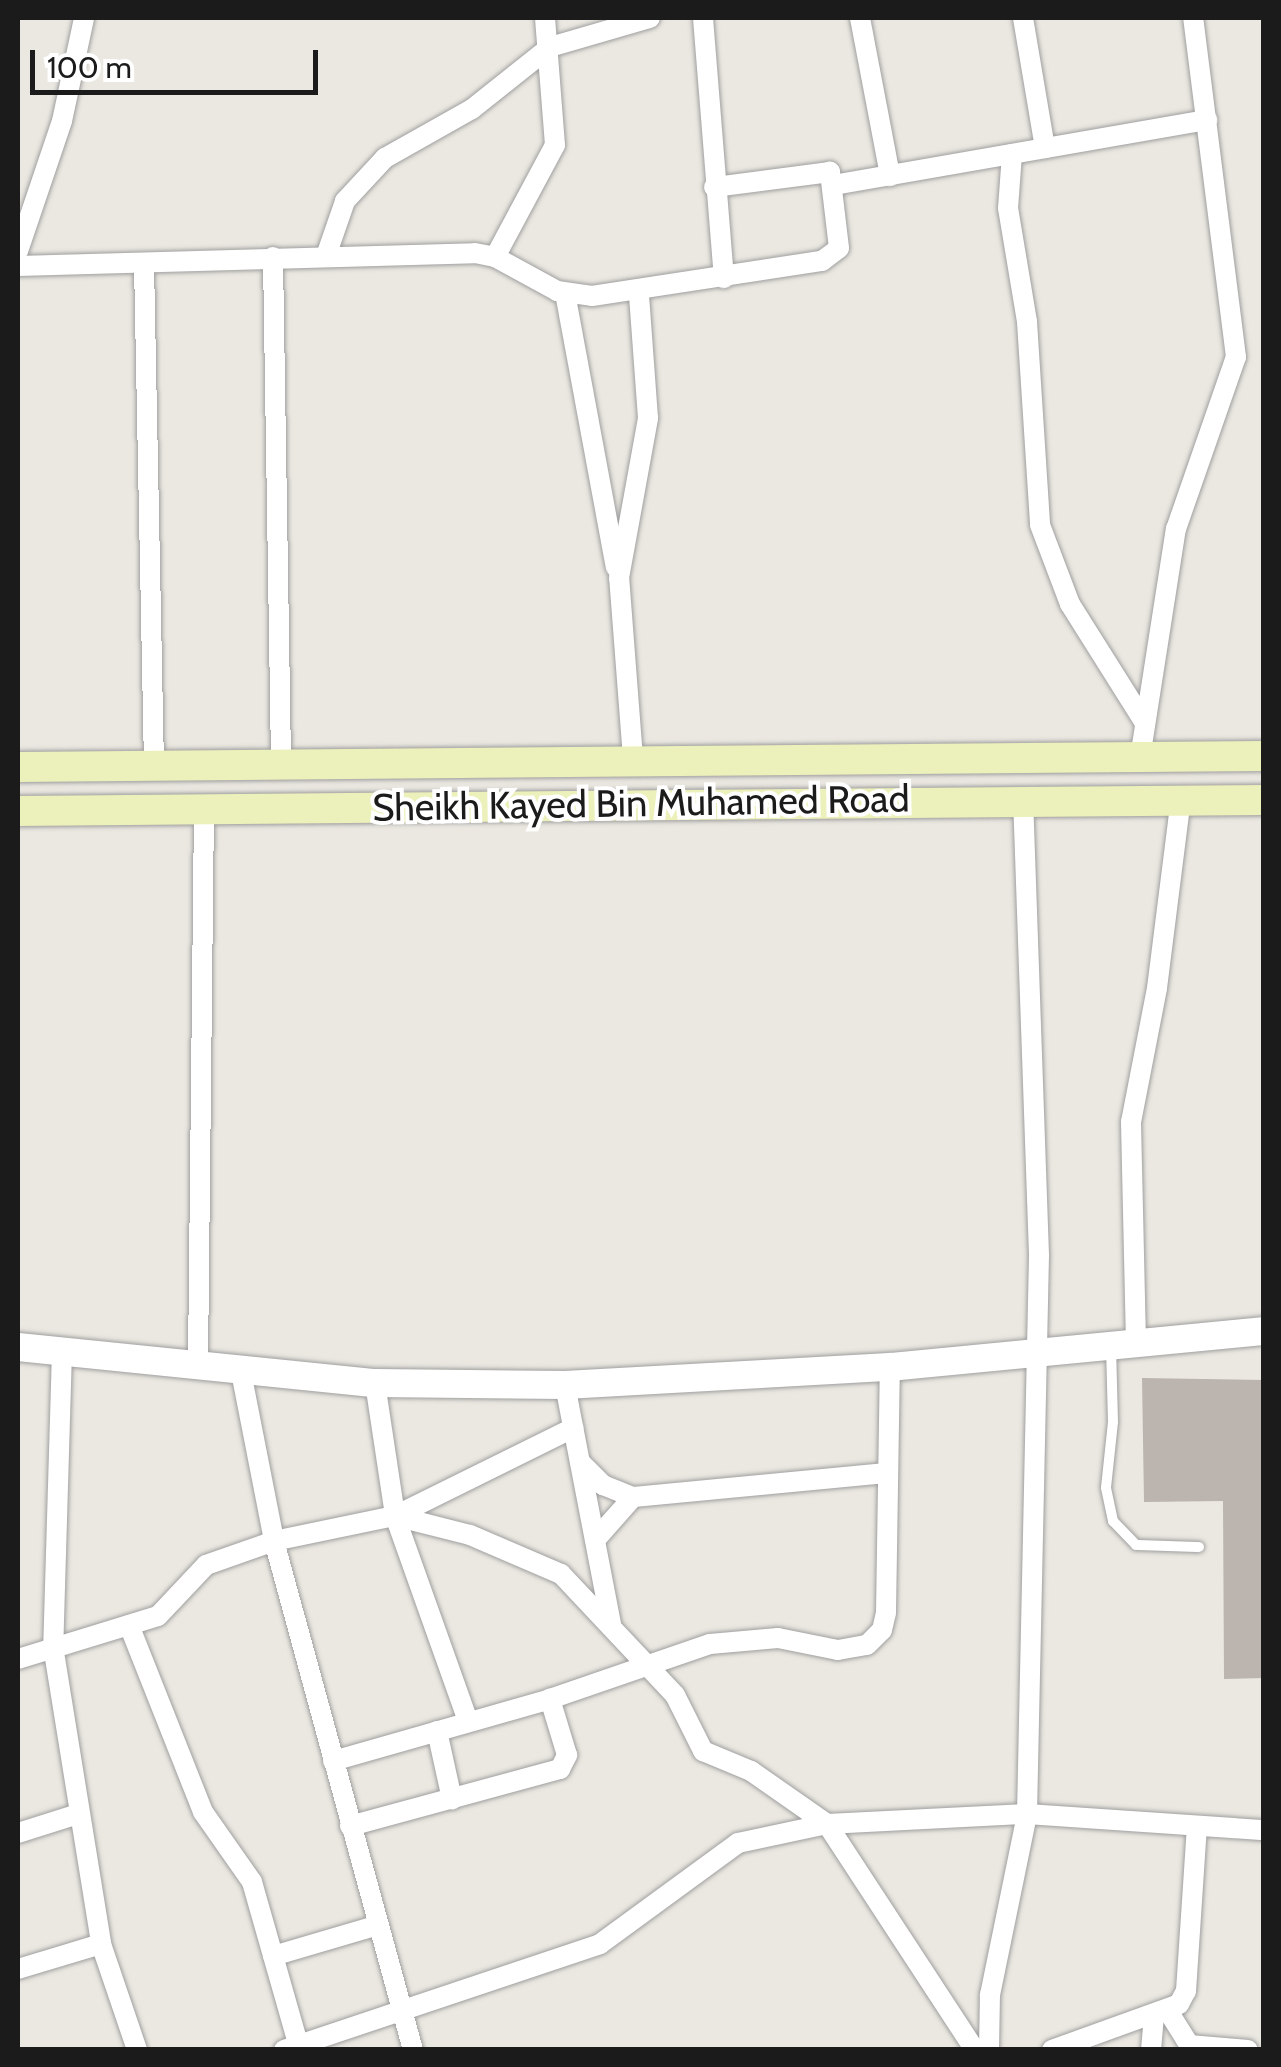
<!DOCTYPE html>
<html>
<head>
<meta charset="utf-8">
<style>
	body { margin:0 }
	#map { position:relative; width:1281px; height:2067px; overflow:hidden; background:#ebe8e1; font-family:Cabin,sans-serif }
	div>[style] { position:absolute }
	.building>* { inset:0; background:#bbb4af }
	.roads { filter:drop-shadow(0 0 2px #9f9f9f) drop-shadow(0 0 2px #9f9f9f) }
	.service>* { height:10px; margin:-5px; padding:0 5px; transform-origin:5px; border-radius:5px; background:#fff }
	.minor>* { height:20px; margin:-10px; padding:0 10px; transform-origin:10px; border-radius:10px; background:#fff }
	.tertiary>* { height:28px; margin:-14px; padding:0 14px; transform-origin:14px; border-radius:14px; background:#fff }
	.secondary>* { height:30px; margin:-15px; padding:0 15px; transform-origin:15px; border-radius:15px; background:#ecf0ba }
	span { translate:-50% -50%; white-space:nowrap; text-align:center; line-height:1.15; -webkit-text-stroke:8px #fff; paint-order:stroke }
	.street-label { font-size:38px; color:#1b1b1b }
	.frame { position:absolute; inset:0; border:20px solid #1b1b1b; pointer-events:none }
	.scale { position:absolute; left:30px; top:50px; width:288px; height:45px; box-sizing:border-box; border:5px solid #1b1b1b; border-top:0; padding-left:12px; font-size:30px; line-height:35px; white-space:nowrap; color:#1b1b1b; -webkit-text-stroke:8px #fff; paint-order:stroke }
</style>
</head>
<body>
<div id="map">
	<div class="building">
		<i style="clip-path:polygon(1142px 1378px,1264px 1380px,1264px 1678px,1224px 1679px,1223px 1501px,1144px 1502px)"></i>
	</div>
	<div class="roads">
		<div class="service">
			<i style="left:1111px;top:1346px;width:76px;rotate:88.5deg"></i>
			<i style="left:1113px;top:1422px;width:66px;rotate:96.1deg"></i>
			<i style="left:1106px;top:1488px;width:34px;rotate:78deg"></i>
			<i style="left:1113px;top:1521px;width:33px;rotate:46deg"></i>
			<i style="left:1136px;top:1545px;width:63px;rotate:1.8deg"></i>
		</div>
		<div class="minor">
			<i style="left:703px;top:18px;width:261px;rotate:85.4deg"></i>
			<i style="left:860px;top:18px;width:161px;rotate:79.2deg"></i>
			<i style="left:1023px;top:18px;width:132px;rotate:80.4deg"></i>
			<i style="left:1012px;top:154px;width:54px;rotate:94.2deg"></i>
			<i style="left:1008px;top:208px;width:116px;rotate:80.5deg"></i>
			<i style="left:1027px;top:322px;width:203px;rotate:86.3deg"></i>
			<i style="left:1040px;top:525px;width:85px;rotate:69.2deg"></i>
			<i style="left:1070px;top:604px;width:141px;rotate:57.8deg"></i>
			<i style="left:834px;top:185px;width:379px;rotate:-9.9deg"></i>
			<i style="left:18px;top:251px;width:137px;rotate:-71.3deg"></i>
			<i style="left:62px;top:121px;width:105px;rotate:-77.9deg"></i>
			<i style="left:326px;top:256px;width:58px;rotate:-70.9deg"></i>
			<i style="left:345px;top:201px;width:59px;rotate:-47.1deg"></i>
			<i style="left:385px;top:158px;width:100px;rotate:-29.4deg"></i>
			<i style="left:472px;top:109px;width:100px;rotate:-38.5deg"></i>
			<i style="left:550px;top:47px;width:104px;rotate:-16.2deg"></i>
			<i style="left:273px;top:257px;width:506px;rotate:89.09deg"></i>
			<i style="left:495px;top:257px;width:127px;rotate:-61.8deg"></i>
			<i style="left:555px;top:145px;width:127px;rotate:-94.5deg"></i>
			<i style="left:144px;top:263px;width:503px;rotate:88.86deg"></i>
			<i style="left:18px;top:266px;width:457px;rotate:-1.6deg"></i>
			<i style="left:475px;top:253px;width:20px;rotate:11deg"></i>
			<i style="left:495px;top:257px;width:71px;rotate:28.7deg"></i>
			<i style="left:557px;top:291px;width:35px;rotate:8deg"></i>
			<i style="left:592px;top:296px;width:233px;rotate:-8.7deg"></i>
			<i style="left:822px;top:261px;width:21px;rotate:-37deg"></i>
			<i style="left:839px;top:248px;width:77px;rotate:-96.8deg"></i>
			<i style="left:830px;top:172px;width:117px;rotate:172.6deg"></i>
			<i style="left:565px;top:293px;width:279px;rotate:79.5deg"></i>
			<i style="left:633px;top:758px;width:181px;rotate:-94.4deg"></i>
			<i style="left:619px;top:578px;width:163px;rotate:-79.7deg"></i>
			<i style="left:648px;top:418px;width:124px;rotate:-94.2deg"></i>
			<i style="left:1140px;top:758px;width:232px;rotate:-81.1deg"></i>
			<i style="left:1176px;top:529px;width:182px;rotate:-70.8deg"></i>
			<i style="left:1236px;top:357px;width:342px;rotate:-97.2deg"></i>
			<i style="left:1136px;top:1343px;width:221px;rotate:-91.3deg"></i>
			<i style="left:1131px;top:1122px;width:136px;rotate:-79deg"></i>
			<i style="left:1157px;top:988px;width:193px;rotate:-82.8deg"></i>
			<i style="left:62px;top:1351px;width:295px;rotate:91.7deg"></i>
			<i style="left:53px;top:1646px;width:302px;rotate:80.8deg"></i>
			<i style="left:101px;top:1944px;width:112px;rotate:71.2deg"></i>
			<i style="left:198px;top:1362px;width:553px;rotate:-89.38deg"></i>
			<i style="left:240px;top:1367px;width:177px;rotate:78.9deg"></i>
			<i style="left:274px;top:1541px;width:528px;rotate:74.73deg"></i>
			<i style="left:375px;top:1383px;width:134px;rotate:81.4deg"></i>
			<i style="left:395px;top:1516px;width:218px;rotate:70.4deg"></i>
			<i style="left:565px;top:1385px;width:244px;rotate:79.1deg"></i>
			<i style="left:580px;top:1462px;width:33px;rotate:45deg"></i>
			<i style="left:603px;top:1485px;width:32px;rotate:22deg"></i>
			<i style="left:633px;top:1497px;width:255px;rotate:-5.4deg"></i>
			<i style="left:395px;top:1516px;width:77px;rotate:14.2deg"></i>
			<i style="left:470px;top:1535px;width:99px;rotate:23.2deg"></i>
			<i style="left:561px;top:1574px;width:166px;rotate:46.7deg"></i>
			<i style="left:675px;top:1695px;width:63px;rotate:63.4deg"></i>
			<i style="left:703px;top:1751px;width:52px;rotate:22.6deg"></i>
			<i style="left:751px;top:1771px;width:93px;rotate:34.9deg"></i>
			<i style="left:827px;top:1824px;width:270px;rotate:56.8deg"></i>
			<i style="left:595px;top:1540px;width:57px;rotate:-48.5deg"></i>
			<i style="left:129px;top:1625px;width:201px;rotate:68.4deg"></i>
			<i style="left:203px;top:1812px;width:85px;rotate:55deg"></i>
			<i style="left:252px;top:1882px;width:175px;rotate:74.1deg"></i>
			<i style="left:18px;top:1659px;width:146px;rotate:-17.1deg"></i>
			<i style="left:158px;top:1616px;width:70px;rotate:-46.7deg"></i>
			<i style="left:206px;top:1565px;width:72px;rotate:-19.4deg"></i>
			<i style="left:274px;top:1541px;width:124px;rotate:-11.7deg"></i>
			<i style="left:395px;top:1516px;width:199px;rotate:-26.3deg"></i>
			<i style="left:437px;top:1731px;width:70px;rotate:77.6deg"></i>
			<i style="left:333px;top:1761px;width:226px;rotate:-15.9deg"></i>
			<i style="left:550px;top:1699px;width:169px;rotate:-19deg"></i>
			<i style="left:710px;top:1644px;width:68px;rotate:-5deg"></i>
			<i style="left:778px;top:1638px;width:61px;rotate:11.3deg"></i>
			<i style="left:838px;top:1650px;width:29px;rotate:-10deg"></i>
			<i style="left:867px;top:1645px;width:21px;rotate:-45deg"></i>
			<i style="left:882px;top:1630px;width:17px;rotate:-77deg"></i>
			<i style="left:886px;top:1613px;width:246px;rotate:-89.1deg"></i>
			<i style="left:350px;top:1826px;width:218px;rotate:-15.2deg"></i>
			<i style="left:560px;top:1769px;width:16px;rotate:-63deg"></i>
			<i style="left:567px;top:1755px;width:59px;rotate:-106.9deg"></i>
			<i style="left:18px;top:1833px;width:63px;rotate:-17.6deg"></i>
			<i style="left:273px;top:1956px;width:109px;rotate:-16.4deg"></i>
			<i style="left:18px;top:1969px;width:87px;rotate:-16.8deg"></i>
			<i style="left:1168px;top:2011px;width:40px;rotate:58deg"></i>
			<i style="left:1189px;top:2045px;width:59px;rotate:4.8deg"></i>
			<i style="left:284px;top:2050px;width:333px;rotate:-18.5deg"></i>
			<i style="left:600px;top:1944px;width:171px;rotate:-36.2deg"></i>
			<i style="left:738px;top:1843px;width:91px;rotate:-12.1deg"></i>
			<i style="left:827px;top:1824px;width:200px;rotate:-2.9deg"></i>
			<i style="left:1027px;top:1814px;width:238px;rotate:3.9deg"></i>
			<i style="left:989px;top:2050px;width:55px;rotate:-89deg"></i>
			<i style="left:990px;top:1995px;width:185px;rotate:-78.4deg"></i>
			<i style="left:1027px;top:1814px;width:559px;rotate:-88.77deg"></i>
			<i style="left:1039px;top:1255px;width:456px;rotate:-92deg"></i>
			<i style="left:1052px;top:2050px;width:135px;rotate:-19.9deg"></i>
			<i style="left:1179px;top:2004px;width:15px;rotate:-62deg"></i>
			<i style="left:1186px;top:1991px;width:165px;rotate:-86.2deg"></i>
			<i style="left:1151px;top:2050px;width:34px;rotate:-85deg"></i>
		</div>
		<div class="tertiary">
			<i style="left:18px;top:1347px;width:359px;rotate:5.8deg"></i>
			<i style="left:375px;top:1383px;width:190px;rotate:0.6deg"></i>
			<i style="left:565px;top:1385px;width:325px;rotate:-3.2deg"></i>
			<i style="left:890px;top:1367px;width:376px;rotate:-5.5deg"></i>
		</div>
		<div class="secondary">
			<i style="left:18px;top:767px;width:1246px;rotate:-0.51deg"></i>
			<i style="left:18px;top:811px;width:1246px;rotate:-0.51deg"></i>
		</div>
	</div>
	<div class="street-label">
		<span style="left:641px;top:803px;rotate:-1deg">Sheikh Kayed Bin Muhamed Road</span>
	</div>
	<div class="frame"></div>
	<div class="scale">100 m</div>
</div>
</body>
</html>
